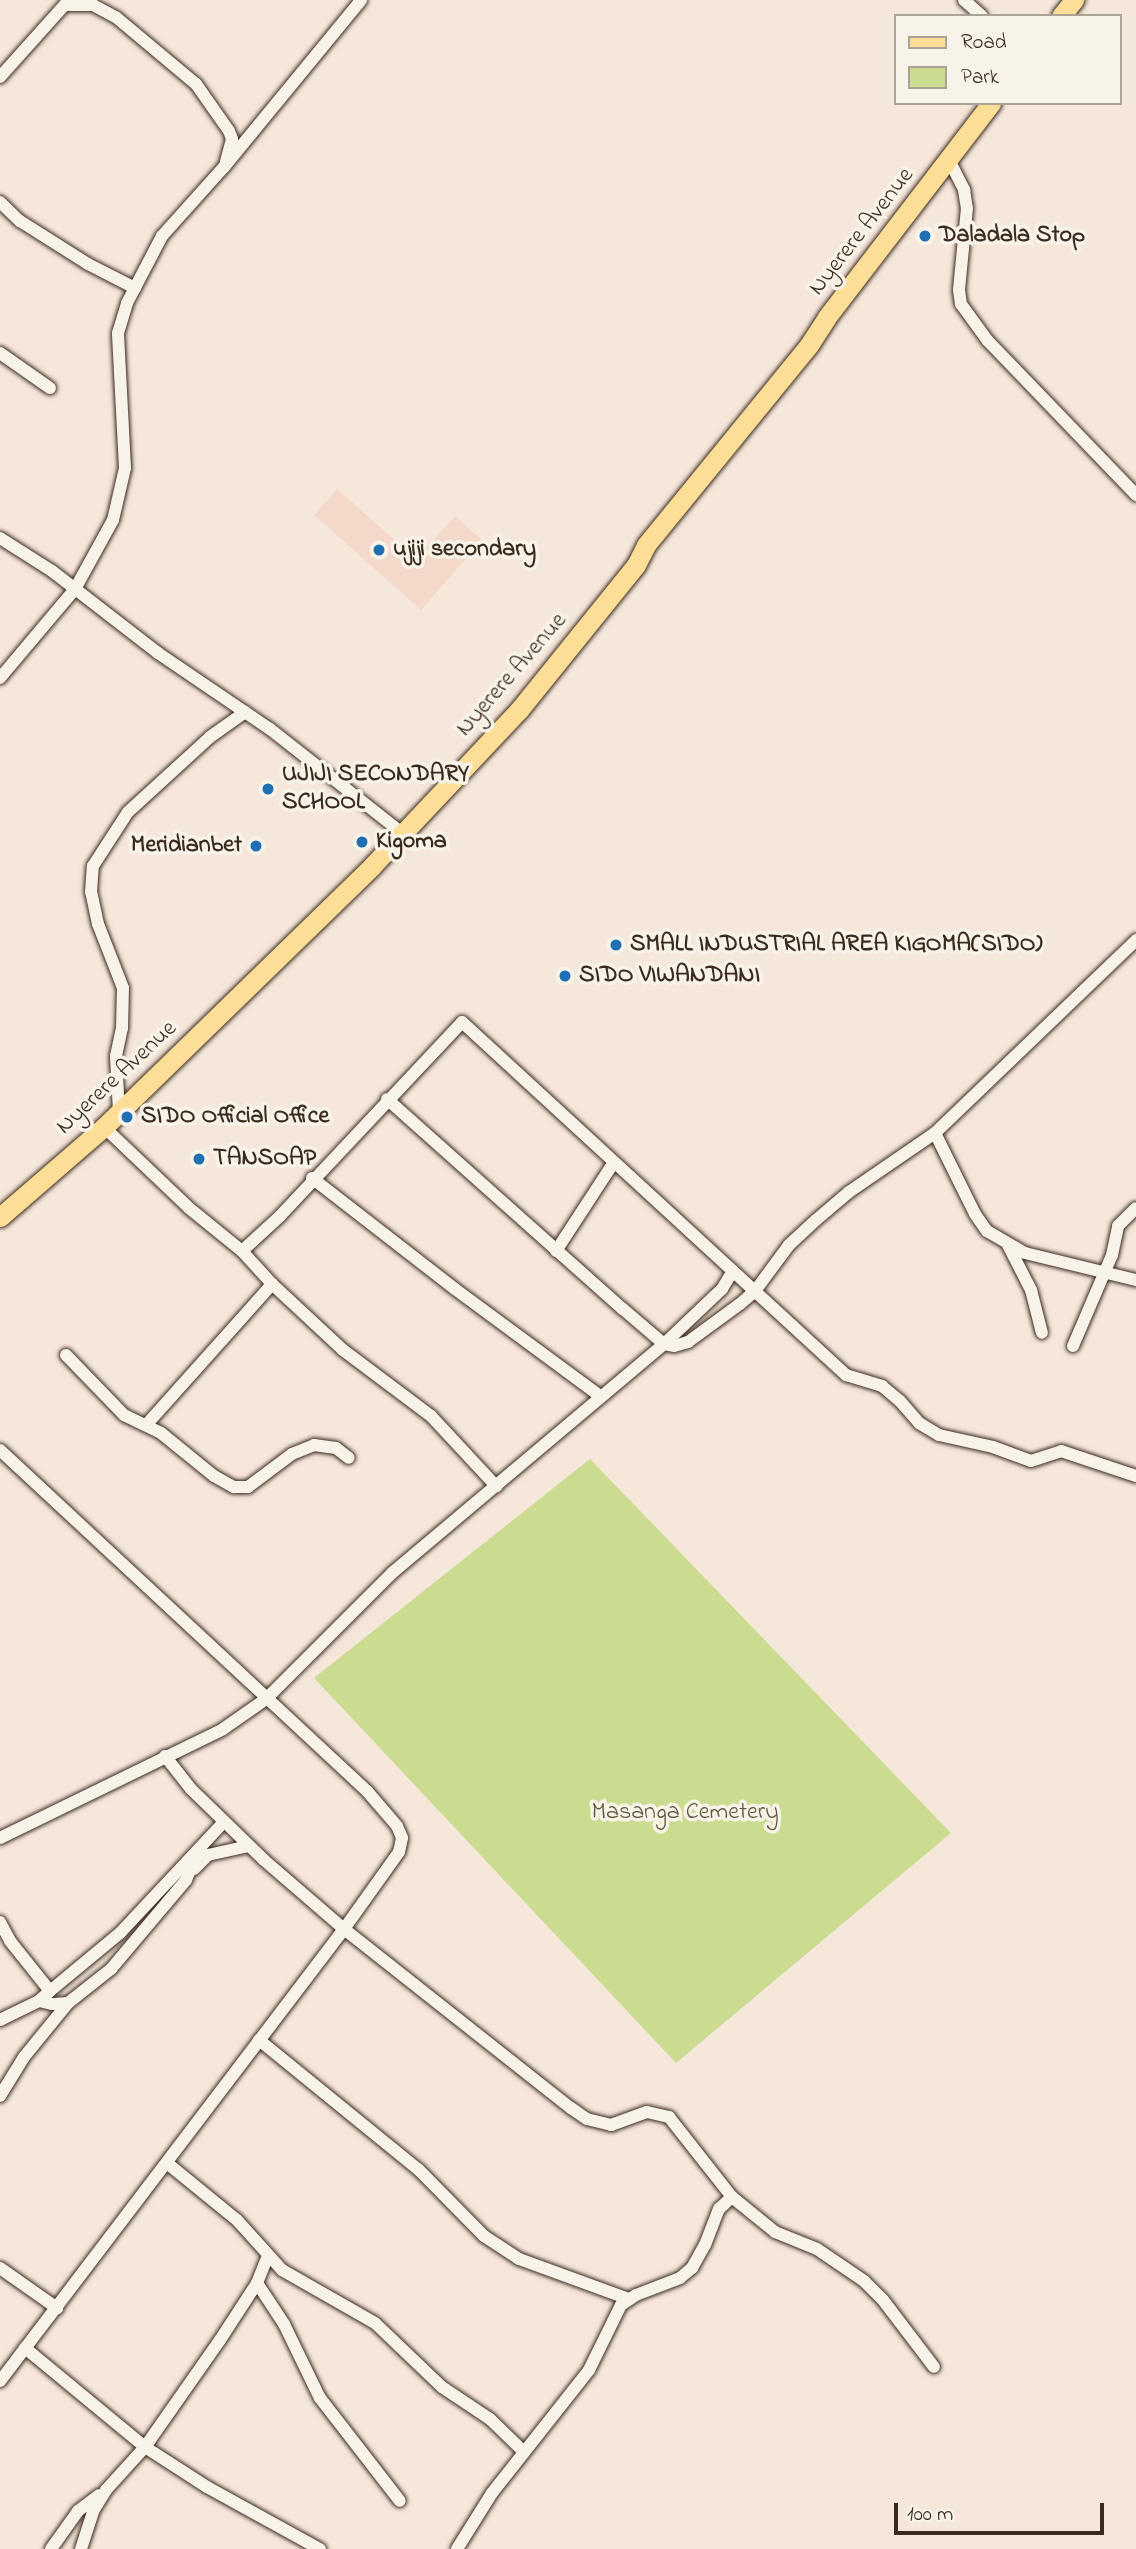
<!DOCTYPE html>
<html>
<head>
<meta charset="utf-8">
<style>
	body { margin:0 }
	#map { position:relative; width:1136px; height:2549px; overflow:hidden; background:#f6e7db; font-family:"Indie Flower",sans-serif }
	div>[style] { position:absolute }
	.built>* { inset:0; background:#f4d9cb }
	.green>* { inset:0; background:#cbdc90 }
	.roads { filter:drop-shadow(0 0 2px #3b2a1e) drop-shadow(0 0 2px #3b2a1e) }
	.minor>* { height:12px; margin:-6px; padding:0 6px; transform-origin:6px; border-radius:6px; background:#f7f3e8 }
	.primary>* { height:19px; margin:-9.5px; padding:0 9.5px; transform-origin:9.5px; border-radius:9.5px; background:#fcde96 }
	.dots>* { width:19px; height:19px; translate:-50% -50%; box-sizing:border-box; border:4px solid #f7f3e8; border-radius:50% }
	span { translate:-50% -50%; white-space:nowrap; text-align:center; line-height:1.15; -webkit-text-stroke:7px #f7f3e8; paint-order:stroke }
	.street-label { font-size:24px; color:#3b2a1e }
	.poi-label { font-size:24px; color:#3b2a1e; font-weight:700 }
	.left { translate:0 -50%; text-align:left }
	.right { translate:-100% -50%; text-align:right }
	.park-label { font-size:24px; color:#5f563a }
	.legend { position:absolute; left:894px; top:14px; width:228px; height:91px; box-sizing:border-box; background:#f7f3e8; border:2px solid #aca397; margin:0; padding:9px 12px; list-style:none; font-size:21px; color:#3b2a1e }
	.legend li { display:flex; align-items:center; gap:14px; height:35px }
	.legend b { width:35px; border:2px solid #aca397 }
	.scale { position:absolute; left:894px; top:2503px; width:210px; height:32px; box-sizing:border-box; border:4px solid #3b2a1e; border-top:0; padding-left:9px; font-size:21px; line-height:24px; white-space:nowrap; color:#3b2a1e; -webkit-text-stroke:5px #f7f3e8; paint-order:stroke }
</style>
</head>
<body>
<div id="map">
	<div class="built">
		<i style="clip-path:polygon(337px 489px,416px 559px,455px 516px,482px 540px,421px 610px,314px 515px)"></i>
	</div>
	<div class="green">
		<i style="clip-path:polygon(590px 1459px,951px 1833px,676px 2063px,314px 1678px)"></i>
	</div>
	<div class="roads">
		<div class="minor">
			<i style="left:964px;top:0;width:24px;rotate:42deg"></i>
			<i style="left:65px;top:5px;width:28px"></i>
			<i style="left:93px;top:5px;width:27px;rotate:28deg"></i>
			<i style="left:117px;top:18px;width:103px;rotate:39.9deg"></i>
			<i style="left:196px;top:84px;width:57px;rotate:54.9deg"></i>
			<i style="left:229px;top:131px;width:9px;rotate:69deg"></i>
			<i style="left:232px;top:139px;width:24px;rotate:105deg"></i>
			<i style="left:0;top:77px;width:103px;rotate:-48.1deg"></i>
			<i style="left:949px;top:160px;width:34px;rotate:63deg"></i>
			<i style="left:964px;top:190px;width:18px;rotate:81deg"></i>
			<i style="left:967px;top:208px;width:82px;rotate:95.6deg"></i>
			<i style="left:959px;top:290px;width:14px;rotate:82deg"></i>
			<i style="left:961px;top:304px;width:46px;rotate:53.9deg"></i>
			<i style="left:988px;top:341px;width:214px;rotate:46.1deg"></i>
			<i style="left:0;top:202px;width:28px;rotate:44deg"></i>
			<i style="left:20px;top:221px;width:80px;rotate:32.3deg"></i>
			<i style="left:88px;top:264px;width:53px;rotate:27.1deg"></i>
			<i style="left:0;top:353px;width:61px;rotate:35deg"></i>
			<i style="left:0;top:538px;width:62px;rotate:32.4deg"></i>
			<i style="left:52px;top:571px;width:134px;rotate:37.7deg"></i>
			<i style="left:158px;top:653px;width:135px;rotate:34.2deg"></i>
			<i style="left:270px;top:729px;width:168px;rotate:38.2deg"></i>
			<i style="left:0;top:678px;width:116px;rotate:-49.9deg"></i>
			<i style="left:75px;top:589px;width:79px;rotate:-61.2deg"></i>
			<i style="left:113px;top:520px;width:53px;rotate:-77deg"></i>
			<i style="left:125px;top:468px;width:135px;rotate:-93deg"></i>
			<i style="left:118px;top:333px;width:31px;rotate:-73deg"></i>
			<i style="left:127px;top:303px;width:76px;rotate:-62.4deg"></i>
			<i style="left:162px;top:236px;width:93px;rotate:-48.1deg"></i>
			<i style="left:224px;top:167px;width:216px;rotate:-50.6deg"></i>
			<i style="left:387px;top:1099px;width:316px;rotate:41.7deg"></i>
			<i style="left:623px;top:1309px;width:54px;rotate:40.5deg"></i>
			<i style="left:664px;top:1344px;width:10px;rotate:11deg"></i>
			<i style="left:674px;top:1346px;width:15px;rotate:-16deg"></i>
			<i style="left:688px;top:1342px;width:64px;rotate:-36.2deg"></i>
			<i style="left:740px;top:1304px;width:20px;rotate:-41deg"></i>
			<i style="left:755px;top:1291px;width:57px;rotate:-53.5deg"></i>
			<i style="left:789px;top:1245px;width:37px;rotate:-43deg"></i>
			<i style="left:816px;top:1220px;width:43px;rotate:-40.3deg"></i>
			<i style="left:849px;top:1192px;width:104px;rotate:-34.5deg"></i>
			<i style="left:935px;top:1133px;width:279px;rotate:-43.8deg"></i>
			<i style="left:119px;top:1112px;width:56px;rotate:-93.1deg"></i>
			<i style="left:116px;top:1056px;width:29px;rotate:-78deg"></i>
			<i style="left:122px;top:1028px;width:40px;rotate:-88.6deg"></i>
			<i style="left:123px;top:988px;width:69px;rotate:-111.3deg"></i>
			<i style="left:98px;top:924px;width:33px;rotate:-102deg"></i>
			<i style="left:91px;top:892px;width:26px;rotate:-86deg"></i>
			<i style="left:93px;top:866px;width:64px;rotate:-57.1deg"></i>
			<i style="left:128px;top:812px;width:111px;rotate:-42.4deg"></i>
			<i style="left:210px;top:737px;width:43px;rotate:-35.5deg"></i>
			<i style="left:104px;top:1127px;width:117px;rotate:43.6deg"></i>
			<i style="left:189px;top:1208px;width:68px;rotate:39.1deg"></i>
			<i style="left:242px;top:1251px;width:45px;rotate:47.7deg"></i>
			<i style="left:272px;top:1284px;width:97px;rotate:42.9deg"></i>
			<i style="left:343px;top:1350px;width:110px;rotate:36.9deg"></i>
			<i style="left:431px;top:1416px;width:96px;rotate:47.1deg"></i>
			<i style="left:935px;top:1133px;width:90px;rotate:63.7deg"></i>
			<i style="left:975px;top:1214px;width:21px;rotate:55deg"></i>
			<i style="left:987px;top:1231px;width:44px;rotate:30.1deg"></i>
			<i style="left:1025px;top:1253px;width:114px;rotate:13.7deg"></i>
			<i style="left:312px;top:1178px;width:181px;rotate:37.8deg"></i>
			<i style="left:455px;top:1289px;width:180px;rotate:36.4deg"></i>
			<i style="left:1008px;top:1245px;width:51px;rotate:62.9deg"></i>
			<i style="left:1031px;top:1290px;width:44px;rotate:75.7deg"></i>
			<i style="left:242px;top:1251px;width:52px;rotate:-42.6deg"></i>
			<i style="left:280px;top:1216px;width:266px;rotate:-46.8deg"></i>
			<i style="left:462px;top:1022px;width:522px;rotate:42.59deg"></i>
			<i style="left:846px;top:1375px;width:38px;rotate:17deg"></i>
			<i style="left:882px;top:1386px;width:23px;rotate:40deg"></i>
			<i style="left:900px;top:1401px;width:29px;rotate:49deg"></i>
			<i style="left:919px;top:1423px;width:23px;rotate:31deg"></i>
			<i style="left:939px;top:1435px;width:55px;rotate:12.5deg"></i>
			<i style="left:993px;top:1447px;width:40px;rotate:20.2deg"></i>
			<i style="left:1031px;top:1461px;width:32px;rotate:-18deg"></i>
			<i style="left:1061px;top:1451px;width:79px;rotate:18.4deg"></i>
			<i style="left:556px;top:1251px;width:106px;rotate:-56.9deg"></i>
			<i style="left:1073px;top:1346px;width:99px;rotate:-66.8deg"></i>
			<i style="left:1112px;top:1255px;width:30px;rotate:-78deg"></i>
			<i style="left:1118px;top:1226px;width:25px;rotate:-45deg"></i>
			<i style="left:66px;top:1355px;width:83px;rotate:46deg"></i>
			<i style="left:124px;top:1415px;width:41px;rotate:25.9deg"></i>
			<i style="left:161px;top:1433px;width:68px;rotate:39.1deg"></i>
			<i style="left:214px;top:1476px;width:23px;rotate:29deg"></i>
			<i style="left:234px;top:1487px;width:14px"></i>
			<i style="left:248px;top:1487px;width:55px;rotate:-36.9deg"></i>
			<i style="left:292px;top:1454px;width:24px;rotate:-22deg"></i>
			<i style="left:314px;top:1445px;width:22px;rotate:8deg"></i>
			<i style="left:336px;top:1448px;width:16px;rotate:38deg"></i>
			<i style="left:147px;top:1424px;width:188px;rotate:-48.2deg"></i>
			<i style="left:0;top:1450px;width:501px;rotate:42.9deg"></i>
			<i style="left:367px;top:1791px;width:46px;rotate:49.4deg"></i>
			<i style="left:397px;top:1826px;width:13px;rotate:67deg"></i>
			<i style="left:402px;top:1838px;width:14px;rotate:102deg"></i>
			<i style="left:399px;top:1852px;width:95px;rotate:125.5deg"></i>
			<i style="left:344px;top:1929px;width:568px;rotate:127.27deg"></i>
			<i style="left:165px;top:1756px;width:42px;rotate:51.8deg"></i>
			<i style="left:191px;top:1789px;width:102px;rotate:44.2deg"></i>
			<i style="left:264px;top:1860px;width:106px;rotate:40.8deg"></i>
			<i style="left:344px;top:1929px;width:289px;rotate:38.3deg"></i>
			<i style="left:571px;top:2108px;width:19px;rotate:35deg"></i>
			<i style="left:587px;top:2119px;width:25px;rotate:14deg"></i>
			<i style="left:611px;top:2125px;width:38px;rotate:-20deg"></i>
			<i style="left:647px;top:2112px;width:23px;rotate:13deg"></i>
			<i style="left:669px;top:2117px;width:102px;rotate:51.8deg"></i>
			<i style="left:732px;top:2197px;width:55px;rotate:39.1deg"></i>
			<i style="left:775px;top:2232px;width:45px;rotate:22deg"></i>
			<i style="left:817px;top:2249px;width:57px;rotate:34.2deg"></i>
			<i style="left:864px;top:2281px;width:27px;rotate:45deg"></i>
			<i style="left:883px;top:2300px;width:84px;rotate:52.7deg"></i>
			<i style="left:0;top:1838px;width:248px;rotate:-26deg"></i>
			<i style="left:223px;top:1729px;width:52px;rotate:-34.9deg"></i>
			<i style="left:266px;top:1699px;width:178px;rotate:-45deg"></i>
			<i style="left:392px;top:1573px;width:356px;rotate:-40.1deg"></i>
			<i style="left:664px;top:1344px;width:80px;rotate:-43.5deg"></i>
			<i style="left:722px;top:1289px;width:21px;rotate:-59deg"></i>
			<i style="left:194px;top:1869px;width:20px;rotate:-45deg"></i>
			<i style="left:208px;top:1855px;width:42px;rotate:-12.4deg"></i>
			<i style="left:0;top:1922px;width:21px;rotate:62deg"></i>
			<i style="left:10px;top:1941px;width:64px;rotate:51.3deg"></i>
			<i style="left:50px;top:1991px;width:15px;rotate:138deg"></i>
			<i style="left:39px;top:2001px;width:13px;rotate:13deg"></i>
			<i style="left:52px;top:2004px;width:16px;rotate:-4deg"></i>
			<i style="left:50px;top:1991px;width:91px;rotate:-39.6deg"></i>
			<i style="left:120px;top:1933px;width:152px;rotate:-46.9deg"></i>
			<i style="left:0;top:2020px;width:43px;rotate:-26deg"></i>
			<i style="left:259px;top:2040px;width:205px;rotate:39.1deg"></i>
			<i style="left:418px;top:2169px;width:94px;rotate:45.4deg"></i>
			<i style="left:484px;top:2236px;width:42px;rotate:33.3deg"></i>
			<i style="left:519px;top:2259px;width:117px;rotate:20deg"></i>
			<i style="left:0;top:2096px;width:46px;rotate:-58.4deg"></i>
			<i style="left:24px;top:2057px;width:70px;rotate:-50.8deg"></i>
			<i style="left:68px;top:2003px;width:55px;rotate:-38.3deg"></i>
			<i style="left:111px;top:1969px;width:116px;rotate:-49.9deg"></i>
			<i style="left:186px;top:1880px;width:32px;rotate:-68deg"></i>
			<i style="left:167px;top:2163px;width:90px;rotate:39.2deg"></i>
			<i style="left:237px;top:2220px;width:67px;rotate:48deg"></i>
			<i style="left:282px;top:2270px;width:107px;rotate:29.7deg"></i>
			<i style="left:375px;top:2323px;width:93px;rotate:43.7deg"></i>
			<i style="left:442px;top:2387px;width:58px;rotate:33.7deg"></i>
			<i style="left:490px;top:2419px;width:47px;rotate:44.1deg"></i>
			<i style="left:0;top:2268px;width:70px;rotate:35.1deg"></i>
			<i style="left:257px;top:2283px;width:49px;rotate:56.6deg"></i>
			<i style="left:284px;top:2324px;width:82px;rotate:64.1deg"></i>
			<i style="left:320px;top:2398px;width:130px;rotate:52.2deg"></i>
			<i style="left:25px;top:2348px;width:156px;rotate:39.5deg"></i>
			<i style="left:145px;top:2447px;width:74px;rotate:32.8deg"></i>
			<i style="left:207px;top:2487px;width:129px;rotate:28.8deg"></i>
			<i style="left:51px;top:2549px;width:47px;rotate:-54.6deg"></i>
			<i style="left:78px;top:2511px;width:26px;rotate:-37deg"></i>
			<i style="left:81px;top:2549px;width:40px;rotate:-72deg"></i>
			<i style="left:93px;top:2511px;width:25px;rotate:-58deg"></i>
			<i style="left:106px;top:2490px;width:58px;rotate:-47.8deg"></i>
			<i style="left:145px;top:2447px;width:131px;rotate:-55deg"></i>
			<i style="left:220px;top:2340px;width:68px;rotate:-57deg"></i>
			<i style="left:257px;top:2283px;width:29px;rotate:-68deg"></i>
			<i style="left:457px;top:2549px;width:66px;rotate:-58deg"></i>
			<i style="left:492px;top:2493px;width:157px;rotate:-51.7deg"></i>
			<i style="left:589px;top:2370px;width:72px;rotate:-63.8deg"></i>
			<i style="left:621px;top:2305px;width:18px;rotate:-34deg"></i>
			<i style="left:636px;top:2295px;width:47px;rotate:-21.1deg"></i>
			<i style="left:680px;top:2278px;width:16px;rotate:-40deg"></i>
			<i style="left:692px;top:2268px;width:26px;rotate:-61deg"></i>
			<i style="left:705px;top:2245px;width:39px;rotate:-69deg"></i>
			<i style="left:719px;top:2209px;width:18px;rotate:-43deg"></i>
		</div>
		<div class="primary">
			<i style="left:1061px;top:16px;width:21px;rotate:-51deg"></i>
			<i style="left:0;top:1217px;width:138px;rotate:-40.9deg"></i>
			<i style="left:104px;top:1127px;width:374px;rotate:-44.2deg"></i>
			<i style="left:372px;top:866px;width:214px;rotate:-46.7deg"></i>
			<i style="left:519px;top:710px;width:186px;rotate:-51.1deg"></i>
			<i style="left:636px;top:565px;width:22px;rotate:-63deg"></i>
			<i style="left:646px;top:545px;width:258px;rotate:-50.8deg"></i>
			<i style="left:809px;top:345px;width:33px;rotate:-57deg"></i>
			<i style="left:827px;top:317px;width:270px;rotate:-52.5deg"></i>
		</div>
	</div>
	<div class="dots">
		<i style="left:925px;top:236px;background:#1f6fb2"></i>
		<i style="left:379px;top:550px;background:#1f6fb2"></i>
		<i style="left:268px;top:789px;background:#1f6fb2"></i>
		<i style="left:362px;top:842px;background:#1f6fb2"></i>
		<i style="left:256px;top:846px;background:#1f6fb2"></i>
		<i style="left:616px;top:945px;background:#1f6fb2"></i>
		<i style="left:565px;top:976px;background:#1f6fb2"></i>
		<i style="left:127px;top:1117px;background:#1f6fb2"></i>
		<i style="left:199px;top:1159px;background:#1f6fb2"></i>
	</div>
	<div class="street-label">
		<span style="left:862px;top:232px;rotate:-52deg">Nyerere Avenue</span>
		<span style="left:512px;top:675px;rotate:-49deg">Nyerere Avenue</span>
		<span style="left:117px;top:1078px;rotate:-43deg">Nyerere Avenue</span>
	</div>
	<div class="poi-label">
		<span class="left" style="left:939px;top:236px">Daladala Stop</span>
		<span class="left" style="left:393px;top:550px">ujiji secondary</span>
		<span class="left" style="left:282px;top:789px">UJIJI SECONDARY<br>SCHOOL</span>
		<span class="left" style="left:376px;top:842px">Kigoma</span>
		<span class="right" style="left:242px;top:846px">Meridianbet</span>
		<span class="left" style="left:630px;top:945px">SMALL INDUSTRIAL AREA KIGOMA(SIDO)</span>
		<span class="left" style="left:579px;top:976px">SIDO VIWANDANI</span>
		<span class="left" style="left:141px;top:1117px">SIDO Official Office</span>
		<span class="left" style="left:213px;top:1159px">TANSOAP</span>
	</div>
	<div class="park-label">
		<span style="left:685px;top:1813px">Masanga Cemetery</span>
	</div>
	<ul class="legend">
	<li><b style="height:9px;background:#fcde96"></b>Road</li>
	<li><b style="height:19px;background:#cbdc90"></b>Park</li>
	</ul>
	<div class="scale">100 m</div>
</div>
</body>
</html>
